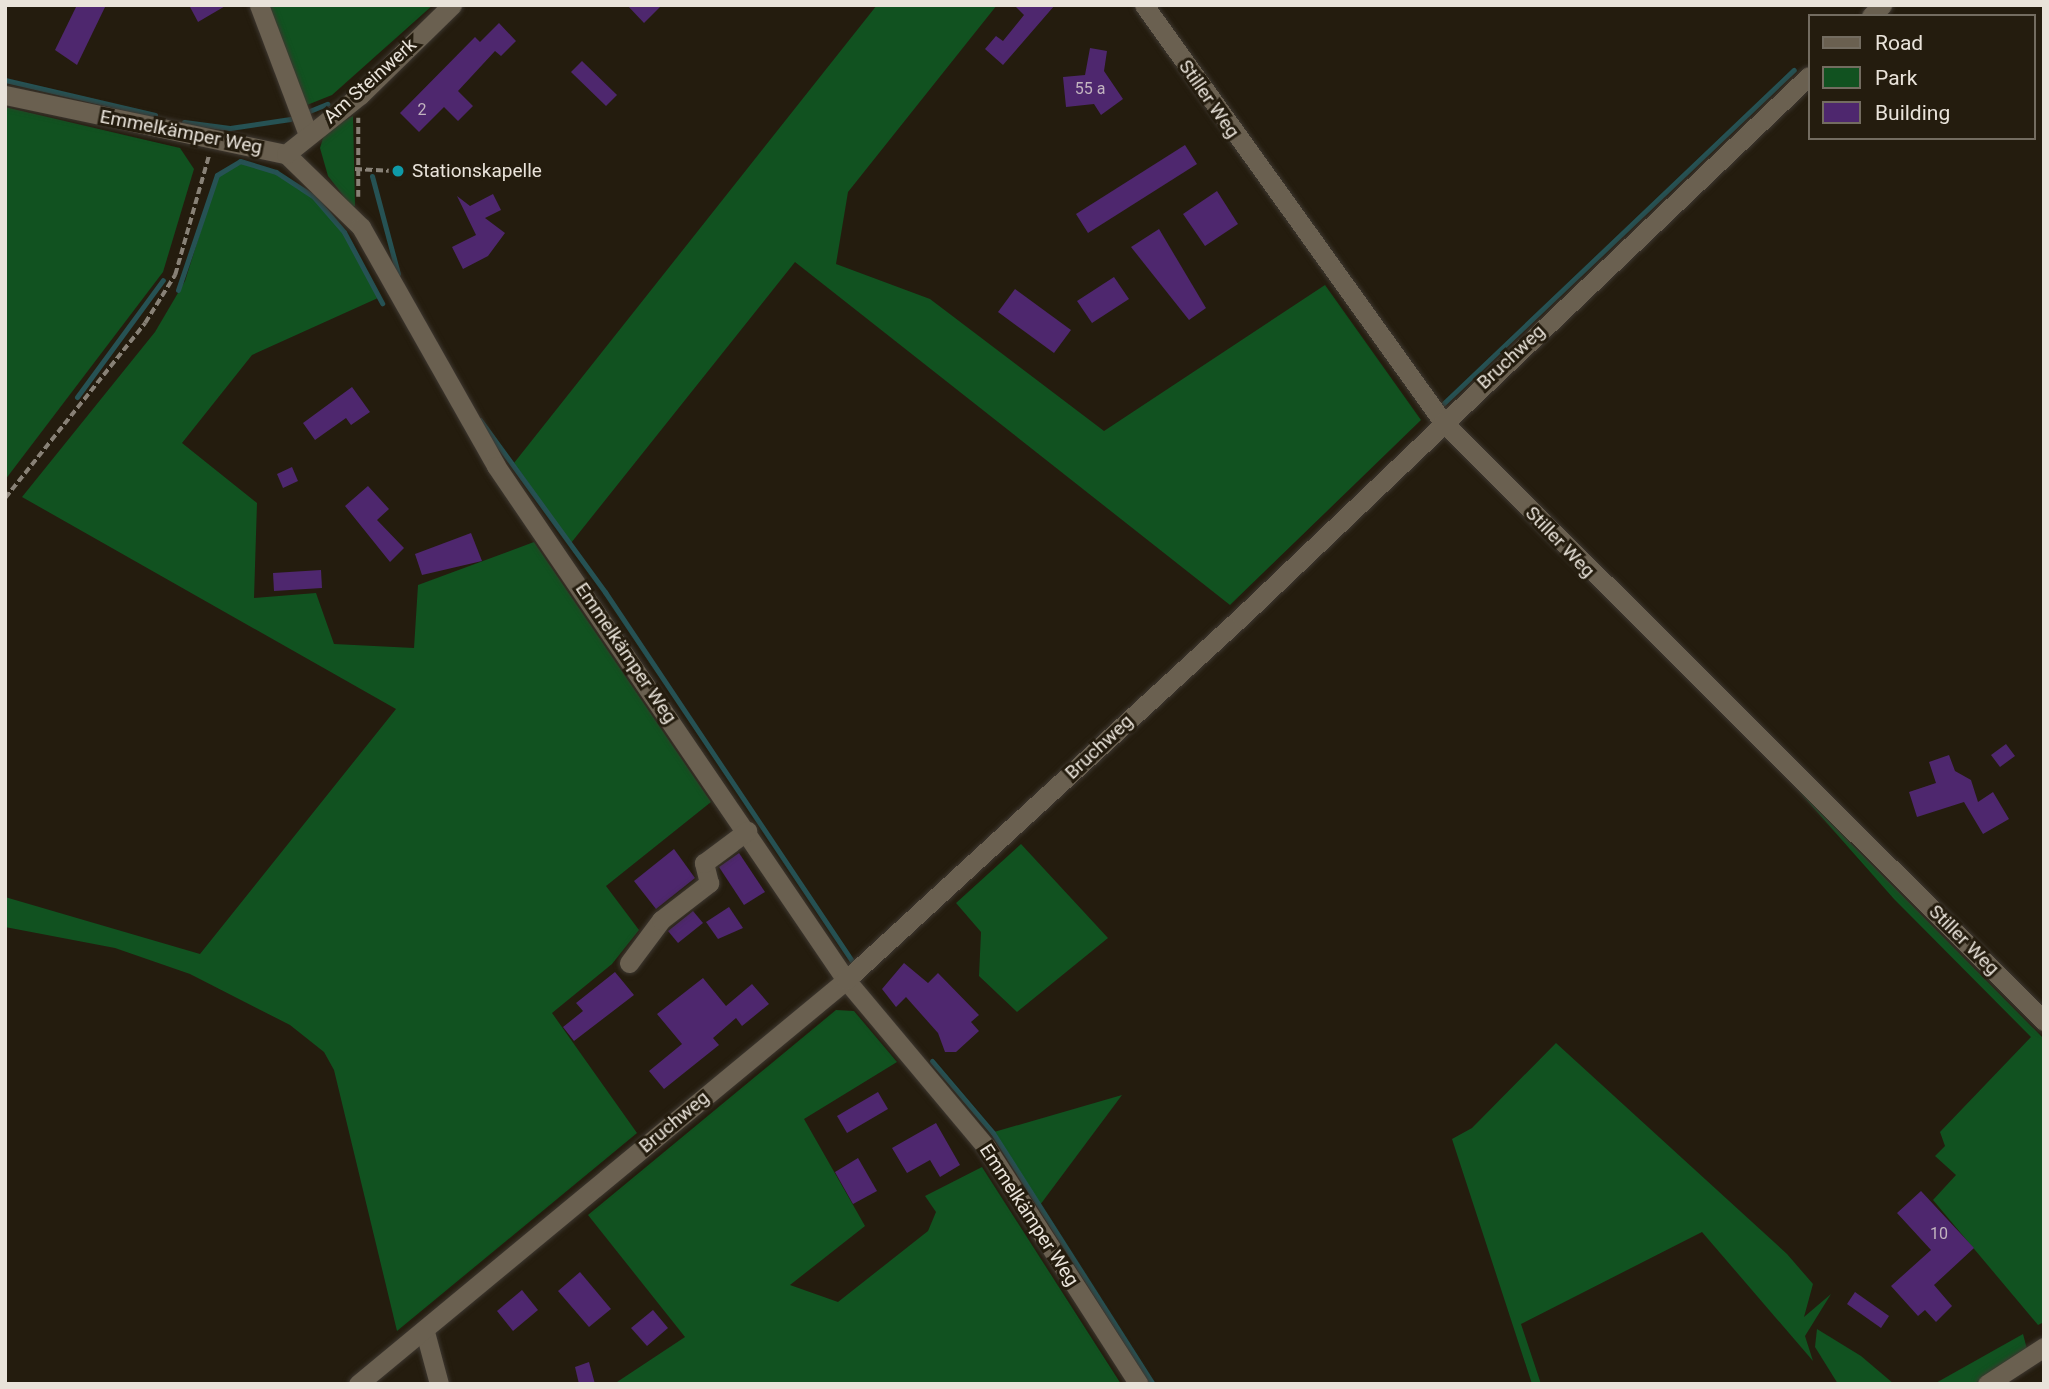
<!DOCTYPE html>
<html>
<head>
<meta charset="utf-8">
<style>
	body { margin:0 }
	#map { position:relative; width:2049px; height:1389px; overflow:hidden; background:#241c0e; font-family:Roboto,sans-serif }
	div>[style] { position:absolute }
	.green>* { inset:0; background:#115220 }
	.stream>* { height:5px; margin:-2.5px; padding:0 2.5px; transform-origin:2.5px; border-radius:2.5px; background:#265254 }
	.building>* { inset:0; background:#4e276e }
	.path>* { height:3.5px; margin-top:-1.75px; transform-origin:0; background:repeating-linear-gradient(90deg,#888176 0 7px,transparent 0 10.5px) }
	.roads { filter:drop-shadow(0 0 2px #3d3730) drop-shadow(0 0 2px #3d3730) }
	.minor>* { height:19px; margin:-9.5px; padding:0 9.5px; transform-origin:9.5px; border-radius:9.5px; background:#6a6050 }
	.dots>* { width:19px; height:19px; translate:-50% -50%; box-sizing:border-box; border:4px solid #241c0e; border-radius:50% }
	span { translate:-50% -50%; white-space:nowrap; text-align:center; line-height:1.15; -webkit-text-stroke:6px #241c0e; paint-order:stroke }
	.number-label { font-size:16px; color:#c2b4bf }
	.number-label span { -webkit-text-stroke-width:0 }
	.street-label { font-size:19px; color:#e9e3da }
	.poi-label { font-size:19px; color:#e9e3da }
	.left { translate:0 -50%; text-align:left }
	.frame { position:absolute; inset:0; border:7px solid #e9e3da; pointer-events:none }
	.legend { position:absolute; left:1808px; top:14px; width:228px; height:126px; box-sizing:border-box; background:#241c0e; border:2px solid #736c60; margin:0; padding:9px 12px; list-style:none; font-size:21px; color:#e9e3da }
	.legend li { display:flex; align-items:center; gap:14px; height:35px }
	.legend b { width:35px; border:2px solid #736c60 }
</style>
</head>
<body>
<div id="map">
	<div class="green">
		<i style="clip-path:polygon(263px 5px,433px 5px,332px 95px,302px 107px)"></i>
		<i style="clip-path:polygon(877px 5px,997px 5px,848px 192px,836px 264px,930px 299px,1104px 431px,1325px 285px,1421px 420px,1230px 605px,795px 262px,571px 543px,514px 463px)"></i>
		<i style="clip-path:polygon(5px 107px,180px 148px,194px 169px,163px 272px,5px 480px)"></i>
		<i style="clip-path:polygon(353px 116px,355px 206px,352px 207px,328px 176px,320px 148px,325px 131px)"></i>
		<i style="clip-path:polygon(240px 162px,274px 173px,313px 198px,343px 232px,378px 298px,252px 355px,182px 443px,257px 503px,254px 598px,316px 593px,334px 644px,414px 648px,418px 585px,534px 542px,711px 802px,606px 886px,639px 930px,612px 964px,552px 1013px,637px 1133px,397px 1331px,334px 1070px,324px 1052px,290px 1025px,190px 974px,115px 948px,5px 927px,5px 897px,200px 954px,396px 709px,22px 497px,155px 332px,185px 281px,218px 176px)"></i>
		<i style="clip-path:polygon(1796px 788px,2044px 1039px,2044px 1322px,2038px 1325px,1933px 1200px,1956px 1175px,1935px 1156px,1945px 1146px,1940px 1132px,2031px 1037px,1894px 899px)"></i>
		<i style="clip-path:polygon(1021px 844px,1108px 938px,1017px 1012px,979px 976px,981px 932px,956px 903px)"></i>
		<i style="clip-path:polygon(836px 1010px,854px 1011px,897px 1062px,804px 1119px,865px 1226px,790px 1285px,838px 1302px,928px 1231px,936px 1212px,925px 1196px,982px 1167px,1121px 1384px,614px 1384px,685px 1337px,588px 1215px)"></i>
		<i style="clip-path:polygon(1556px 1043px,1787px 1254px,1813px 1284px,1804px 1317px,1831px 1294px,1805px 1336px,1813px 1361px,1702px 1232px,1521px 1324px,1541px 1384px,1532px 1384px,1452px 1139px,1472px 1128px)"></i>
		<i style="clip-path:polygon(1122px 1095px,1040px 1205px,994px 1132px)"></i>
		<i style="clip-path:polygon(1817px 1329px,1861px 1356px,1894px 1384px,1838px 1384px,1815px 1347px)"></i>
		<i style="clip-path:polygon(2023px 1334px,2027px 1349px,1974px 1384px,1934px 1384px)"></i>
	</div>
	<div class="stream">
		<i style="left:5px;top:80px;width:154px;rotate:13.1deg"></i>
		<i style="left:307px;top:112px;width:22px;rotate:-22deg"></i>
		<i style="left:184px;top:122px;width:46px;rotate:7.4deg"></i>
		<i style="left:230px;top:128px;width:61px;rotate:-8.5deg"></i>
		<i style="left:372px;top:176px;width:101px;rotate:75.1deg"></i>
		<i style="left:178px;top:290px;width:121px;rotate:-71.3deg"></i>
		<i style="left:217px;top:175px;width:27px;rotate:-31deg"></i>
		<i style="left:240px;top:161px;width:38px;rotate:17deg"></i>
		<i style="left:276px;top:172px;width:45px;rotate:33.3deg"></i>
		<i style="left:314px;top:197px;width:46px;rotate:49.4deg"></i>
		<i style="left:344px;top:232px;width:81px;rotate:61.8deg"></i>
		<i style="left:77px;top:397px;width:145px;rotate:-53.7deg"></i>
		<i style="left:1444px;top:403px;width:483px;rotate:-43.6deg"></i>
		<i style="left:480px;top:420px;width:213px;rotate:54deg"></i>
		<i style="left:605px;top:592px;width:443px;rotate:56.2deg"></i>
		<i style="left:932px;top:1061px;width:94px;rotate:49.7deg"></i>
		<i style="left:993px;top:1133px;width:298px;rotate:57.5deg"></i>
	</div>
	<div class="building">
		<i style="clip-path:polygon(77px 5px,106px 5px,77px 65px,55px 50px)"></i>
		<i style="clip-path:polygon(189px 5px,227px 5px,198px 22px)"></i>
		<i style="clip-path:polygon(627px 5px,662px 5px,644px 23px)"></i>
		<i style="clip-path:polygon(1014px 5px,1055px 5px,1003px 65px,985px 49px,996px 36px,1003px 41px,1024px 15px)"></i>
		<i style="clip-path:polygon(499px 23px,516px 41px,501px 56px,495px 51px,458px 91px,473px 106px,458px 121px,444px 107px,419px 132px,400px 113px,475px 37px,480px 42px)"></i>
		<i style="clip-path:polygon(1090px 48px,1107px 51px,1104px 71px,1123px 99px,1101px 115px,1094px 104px,1066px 107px,1063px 77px,1085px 75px)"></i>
		<i style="clip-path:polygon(582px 61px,617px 95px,606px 106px,571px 72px)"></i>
		<i style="clip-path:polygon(1185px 145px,1197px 164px,1088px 233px,1076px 214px)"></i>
		<i style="clip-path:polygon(1217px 191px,1238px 224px,1205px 246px,1183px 214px)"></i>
		<i style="clip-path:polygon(493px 194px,501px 210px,485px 218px,505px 233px,488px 256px,463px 269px,452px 247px,476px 235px,457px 196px,470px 206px)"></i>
		<i style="clip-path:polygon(1159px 229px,1206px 308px,1189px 320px,1131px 247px)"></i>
		<i style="clip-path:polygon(1114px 277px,1129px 299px,1092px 323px,1077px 301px)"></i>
		<i style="clip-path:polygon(1015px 289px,1071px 330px,1054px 353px,998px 312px)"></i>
		<i style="clip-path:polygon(352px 387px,370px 412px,351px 425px,346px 418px,315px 440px,303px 423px)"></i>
		<i style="clip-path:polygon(292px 467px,298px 481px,283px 488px,277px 474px)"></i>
		<i style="clip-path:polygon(368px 486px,389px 509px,377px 520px,404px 548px,390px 562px,345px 506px)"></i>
		<i style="clip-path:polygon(471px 533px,482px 561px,422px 575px,415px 554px)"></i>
		<i style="clip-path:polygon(321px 570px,322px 588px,274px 591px,273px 573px)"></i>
		<i style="clip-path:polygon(2006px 744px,2015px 756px,2000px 767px,1991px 755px)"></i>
		<i style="clip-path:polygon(1949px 755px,1955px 771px,1971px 780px,1978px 802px,1993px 792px,2009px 819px,1983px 834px,1964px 802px,1917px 817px,1909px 792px,1936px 783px,1929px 762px)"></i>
		<i style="clip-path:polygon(674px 849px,695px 878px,656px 909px,634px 881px)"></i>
		<i style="clip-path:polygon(739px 853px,765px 892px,744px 905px,719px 867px)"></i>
		<i style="clip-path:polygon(729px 907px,743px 928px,718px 939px,706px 922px)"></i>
		<i style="clip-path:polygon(693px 911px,703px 923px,678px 943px,668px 931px)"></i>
		<i style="clip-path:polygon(904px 963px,928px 983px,938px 973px,979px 1015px,971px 1022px,979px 1031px,956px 1052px,945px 1052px,938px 1033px,906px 997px,896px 1007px,882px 989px)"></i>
		<i style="clip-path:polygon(615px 972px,634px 995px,574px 1041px,563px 1027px,583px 1011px,576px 1003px)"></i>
		<i style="clip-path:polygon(703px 978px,726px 1006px,752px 984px,769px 1004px,742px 1026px,736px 1018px,713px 1038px,719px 1045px,664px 1089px,649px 1071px,682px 1044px,657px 1014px)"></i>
		<i style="clip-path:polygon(878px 1092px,888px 1109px,847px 1133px,837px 1116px)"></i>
		<i style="clip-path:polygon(936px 1123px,960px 1165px,940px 1177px,930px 1160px,907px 1173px,892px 1148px)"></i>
		<i style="clip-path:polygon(858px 1158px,877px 1191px,853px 1204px,835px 1172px)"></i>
		<i style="clip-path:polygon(1921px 1191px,1974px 1248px,1934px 1285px,1952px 1306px,1936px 1322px,1925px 1310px,1918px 1316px,1891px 1286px,1931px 1250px,1897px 1213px)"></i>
		<i style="clip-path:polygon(580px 1272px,611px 1309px,589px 1327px,558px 1291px)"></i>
		<i style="clip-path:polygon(522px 1290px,538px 1310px,513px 1331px,497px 1311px)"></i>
		<i style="clip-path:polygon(1855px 1292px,1889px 1316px,1881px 1328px,1847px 1304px)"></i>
		<i style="clip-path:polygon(653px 1310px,668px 1328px,647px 1346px,631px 1328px)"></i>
		<i style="clip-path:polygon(589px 1362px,595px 1384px,579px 1384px,575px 1367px)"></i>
	</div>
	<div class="path">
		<i style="left:355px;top:169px;width:39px;rotate:3deg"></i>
		<i style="left:358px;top:197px;width:79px;rotate:-90deg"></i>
		<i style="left:5px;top:498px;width:224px;rotate:-51.3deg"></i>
		<i style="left:145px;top:323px;width:57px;rotate:-58deg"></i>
		<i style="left:175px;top:275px;width:125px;rotate:-74.2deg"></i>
	</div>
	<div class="roads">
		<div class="minor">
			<i style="left:259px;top:5px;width:139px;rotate:69.3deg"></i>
			<i style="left:1144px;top:5px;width:513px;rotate:54.36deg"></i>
			<i style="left:1443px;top:422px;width:849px;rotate:44.9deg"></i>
			<i style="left:1871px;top:16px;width:16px;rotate:-45deg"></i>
			<i style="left:5px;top:95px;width:287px;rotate:11.9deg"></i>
			<i style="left:286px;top:154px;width:105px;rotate:44.2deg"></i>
			<i style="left:361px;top:227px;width:274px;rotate:60.5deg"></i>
			<i style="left:496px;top:466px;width:622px;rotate:55.75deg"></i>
			<i style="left:846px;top:980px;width:218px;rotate:50deg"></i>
			<i style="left:986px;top:1147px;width:282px;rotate:57.2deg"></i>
			<i style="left:286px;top:154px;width:95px;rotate:-38.6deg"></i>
			<i style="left:360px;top:95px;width:129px;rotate:-44.4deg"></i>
			<i style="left:629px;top:963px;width:54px;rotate:-53.3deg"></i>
			<i style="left:661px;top:920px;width:61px;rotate:-37.6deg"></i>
			<i style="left:709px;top:883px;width:21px;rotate:-104deg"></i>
			<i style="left:704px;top:863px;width:54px;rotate:-36.7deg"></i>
			<i style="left:425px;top:1332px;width:54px;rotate:74.9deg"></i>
			<i style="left:358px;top:1384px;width:634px;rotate:-39.62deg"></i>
			<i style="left:846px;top:980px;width:536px;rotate:-42.58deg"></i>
			<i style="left:1241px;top:617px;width:784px;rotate:-43.61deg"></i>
			<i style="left:1987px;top:1384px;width:68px;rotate:-33deg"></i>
		</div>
	</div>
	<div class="dots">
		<i style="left:398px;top:171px;background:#0f9aa8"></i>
	</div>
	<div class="number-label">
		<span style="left:1090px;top:89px">55 a</span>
		<span style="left:422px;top:110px">2</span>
		<span style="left:1939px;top:1234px">10</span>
	</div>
	<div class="street-label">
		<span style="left:370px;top:81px;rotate:-42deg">Am Steinwerk</span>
		<span style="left:1209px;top:99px;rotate:55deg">Stiller Weg</span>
		<span style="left:181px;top:132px;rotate:11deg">Emmelkämper Weg</span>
		<span style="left:1511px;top:357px;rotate:-43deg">Bruchweg</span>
		<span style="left:1560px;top:542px;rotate:46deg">Stiller Weg</span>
		<span style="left:626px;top:653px;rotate:56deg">Emmelkämper Weg</span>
		<span style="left:1099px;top:747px;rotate:-43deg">Bruchweg</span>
		<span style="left:1964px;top:940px;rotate:45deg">Stiller Weg</span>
		<span style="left:674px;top:1122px;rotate:-40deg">Bruchweg</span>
		<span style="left:1029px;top:1215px;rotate:57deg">Emmelkämper Weg</span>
	</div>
	<div class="poi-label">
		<span class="left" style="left:412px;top:171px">Stationskapelle</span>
	</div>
	<div class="frame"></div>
	<ul class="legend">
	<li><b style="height:9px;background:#6a6050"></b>Road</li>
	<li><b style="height:19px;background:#115220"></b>Park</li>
	<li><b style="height:19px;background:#4e276e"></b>Building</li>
	</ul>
</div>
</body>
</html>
